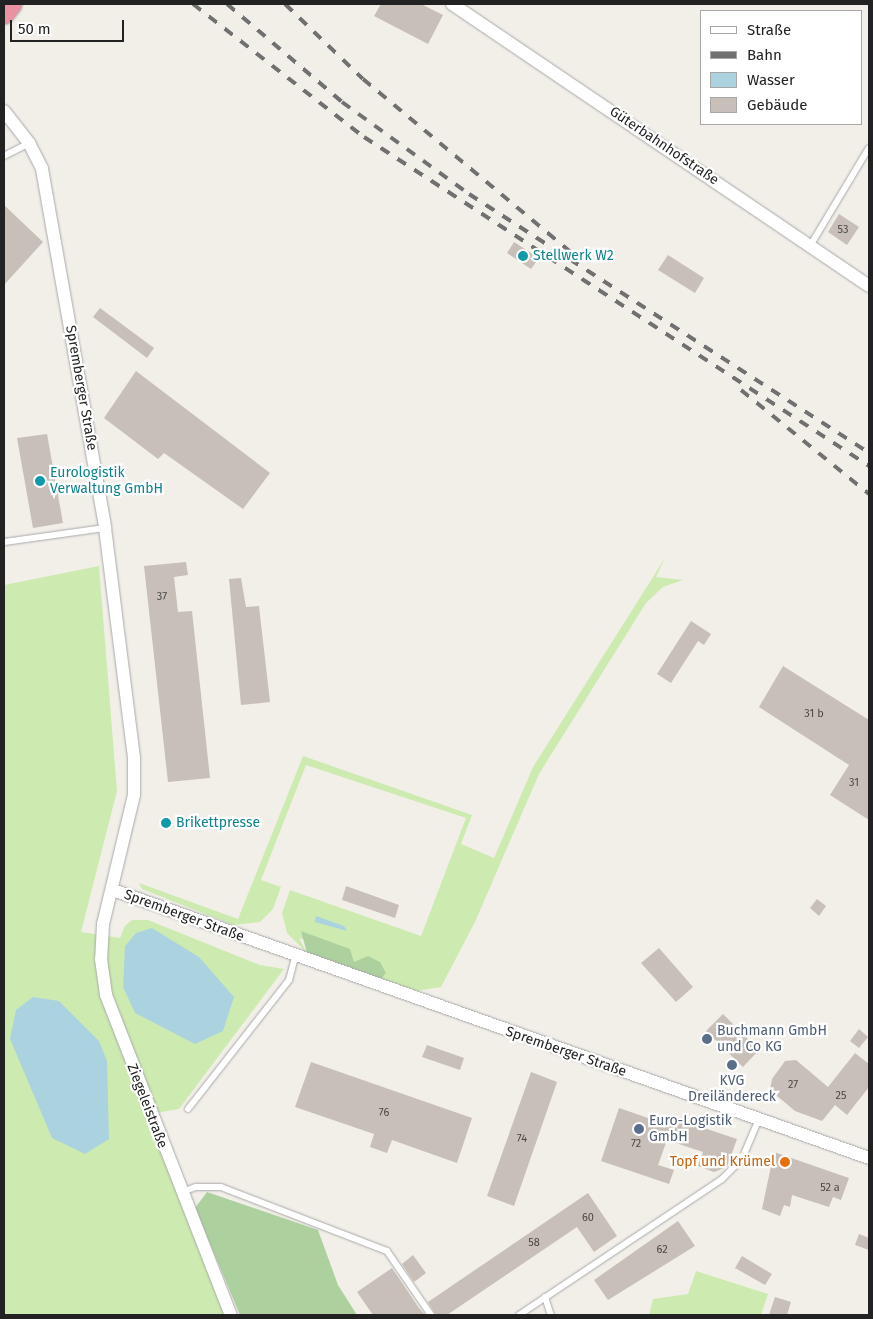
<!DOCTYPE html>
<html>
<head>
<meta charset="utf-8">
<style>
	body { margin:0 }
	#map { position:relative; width:873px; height:1319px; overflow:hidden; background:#f2efe9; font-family:"Fira Sans",sans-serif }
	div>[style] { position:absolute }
	.grass>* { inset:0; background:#cdebb0 }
	.forest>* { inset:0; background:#add19e }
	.water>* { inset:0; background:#aad3df }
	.building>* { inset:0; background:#c7bfb8 }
	.roads { filter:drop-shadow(0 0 1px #a9a9a9) drop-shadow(0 0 1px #a9a9a9) }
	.lane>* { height:6px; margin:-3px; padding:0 3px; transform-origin:3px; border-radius:3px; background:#fff }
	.street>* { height:12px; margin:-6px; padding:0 6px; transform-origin:6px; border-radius:6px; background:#fff }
	.highway>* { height:22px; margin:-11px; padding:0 11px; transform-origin:11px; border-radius:11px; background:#e892a2 }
	.rail>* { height:4px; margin-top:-2px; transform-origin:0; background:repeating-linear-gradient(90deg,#707070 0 10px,transparent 0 20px) }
	.dots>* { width:14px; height:14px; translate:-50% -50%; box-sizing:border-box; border:2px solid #fff; border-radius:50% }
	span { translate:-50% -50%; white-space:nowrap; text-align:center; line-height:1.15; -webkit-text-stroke:4.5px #fff; paint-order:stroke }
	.number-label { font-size:11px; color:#4b4948 }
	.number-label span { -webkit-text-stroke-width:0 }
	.street-label { font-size:14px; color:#222 }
	.culture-label { font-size:14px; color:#0d838f }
	.left { translate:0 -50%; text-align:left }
	.service-label { font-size:14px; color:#4e5e75 }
	.food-label { font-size:14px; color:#c56008 }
	.right { translate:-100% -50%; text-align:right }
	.frame { position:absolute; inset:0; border:5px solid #222; pointer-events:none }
	.legend { position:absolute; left:700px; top:10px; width:162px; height:115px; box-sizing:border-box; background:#fff; border:1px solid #a7a7a7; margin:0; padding:6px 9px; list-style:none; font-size:15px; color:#222 }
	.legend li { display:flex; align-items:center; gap:10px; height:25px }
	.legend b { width:25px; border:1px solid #a7a7a7 }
	.scale { position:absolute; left:10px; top:20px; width:114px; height:22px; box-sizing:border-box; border:2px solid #222; border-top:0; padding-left:6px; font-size:15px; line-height:18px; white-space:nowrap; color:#222; -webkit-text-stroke:4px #fff; paint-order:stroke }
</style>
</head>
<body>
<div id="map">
	<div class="grass">
		<i style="clip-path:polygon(665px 558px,656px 577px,683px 580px,663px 587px,646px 603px,539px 774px,475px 922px,441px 987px,416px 991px,381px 979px,386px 973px,361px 961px,354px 962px,351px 956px,299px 938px,307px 953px,287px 933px,282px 913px,290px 890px,421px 936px,466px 818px,306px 765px,261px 880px,281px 887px,273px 909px,260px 922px,233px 925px,142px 889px,139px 883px,238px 919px,303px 756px,472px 815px,461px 844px,494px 858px,533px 767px)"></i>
		<i style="clip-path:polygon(99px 566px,117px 791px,81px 932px,120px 938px,125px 926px,132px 920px,148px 920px,260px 965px,284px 969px,179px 1109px,156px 1113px,229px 1315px,4px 1315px,4px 585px)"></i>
		<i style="clip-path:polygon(696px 1271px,768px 1294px,761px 1315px,649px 1315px,653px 1299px,688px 1294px)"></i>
	</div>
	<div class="forest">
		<i style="clip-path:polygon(301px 931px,350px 949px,354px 962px,368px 956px,380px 962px,386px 973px,381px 979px,307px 953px)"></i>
		<i style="clip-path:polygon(207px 1192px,318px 1230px,338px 1285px,357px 1315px,240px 1315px,195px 1208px)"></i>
	</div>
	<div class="water">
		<i style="clip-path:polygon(316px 916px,344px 926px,347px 931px,315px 922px)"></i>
		<i style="clip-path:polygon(152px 928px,199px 957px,234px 997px,223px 1031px,195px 1044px,135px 1013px,123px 987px,125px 946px,136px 933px)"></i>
		<i style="clip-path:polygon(33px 997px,59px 1001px,99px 1041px,107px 1061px,109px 1139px,85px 1154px,52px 1138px,10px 1039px,16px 1010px)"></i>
	</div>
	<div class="building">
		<i style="clip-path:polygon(381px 4px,421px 4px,443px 15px,428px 44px,374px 16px)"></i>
		<i style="clip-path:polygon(4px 205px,43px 242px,4px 285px)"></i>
		<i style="clip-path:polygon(839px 214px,859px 227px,847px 245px,828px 232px)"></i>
		<i style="clip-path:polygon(514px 242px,539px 258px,531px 269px,507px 253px)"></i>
		<i style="clip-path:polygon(668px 255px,704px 278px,695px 293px,658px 270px)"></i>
		<i style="clip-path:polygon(100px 308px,154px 348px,147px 358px,93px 317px)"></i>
		<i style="clip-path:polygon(136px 371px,270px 473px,243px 509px,164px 453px,158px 459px,104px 418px)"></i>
		<i style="clip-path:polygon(47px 434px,63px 523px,33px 528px,17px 438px)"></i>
		<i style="clip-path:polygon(186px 562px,188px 575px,174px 577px,178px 612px,192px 611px,210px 778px,168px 782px,144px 566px)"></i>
		<i style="clip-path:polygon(241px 578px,246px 607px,259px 606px,270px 702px,241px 705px,229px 579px)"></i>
		<i style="clip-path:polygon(691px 621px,711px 634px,704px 645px,698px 641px,671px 683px,657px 674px)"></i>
		<i style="clip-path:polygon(783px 666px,869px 720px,869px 820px,830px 795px,849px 765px,759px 707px)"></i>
		<i style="clip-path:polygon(346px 886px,399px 905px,395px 918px,342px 900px)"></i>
		<i style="clip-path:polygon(817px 899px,826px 906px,819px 916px,810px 908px)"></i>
		<i style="clip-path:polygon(659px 948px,693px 987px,676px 1002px,641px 963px)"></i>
		<i style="clip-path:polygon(723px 1014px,759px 1050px,743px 1067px,706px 1031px)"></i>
		<i style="clip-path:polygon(859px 1029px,868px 1037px,859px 1048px,850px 1041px)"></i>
		<i style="clip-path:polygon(427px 1045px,464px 1058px,460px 1070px,422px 1057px)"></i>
		<i style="clip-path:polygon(855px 1053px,869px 1064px,869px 1087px,847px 1115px,835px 1105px,822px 1121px,795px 1111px,770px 1090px,772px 1079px,785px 1061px,796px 1060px,828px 1087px)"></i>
		<i style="clip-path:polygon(311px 1062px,472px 1118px,457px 1163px,392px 1140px,387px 1153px,370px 1147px,374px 1134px,295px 1107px)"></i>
		<i style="clip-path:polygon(531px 1072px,557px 1082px,514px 1206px,487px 1196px)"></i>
		<i style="clip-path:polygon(619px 1108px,677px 1128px,680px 1120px,737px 1139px,727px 1167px,714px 1172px,698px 1166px,703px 1152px,667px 1140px,658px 1165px,674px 1170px,669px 1184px,601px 1161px)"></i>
		<i style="clip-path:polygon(774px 1152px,849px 1178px,841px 1200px,833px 1197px,829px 1207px,792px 1195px,790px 1207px,784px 1205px,780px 1216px,762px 1209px)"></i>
		<i style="clip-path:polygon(588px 1193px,617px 1236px,594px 1252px,577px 1227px,447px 1315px,436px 1315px,428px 1302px)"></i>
		<i style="clip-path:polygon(678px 1221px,695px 1246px,608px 1300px,594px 1280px)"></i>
		<i style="clip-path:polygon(859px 1234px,869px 1238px,869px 1250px,855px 1245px)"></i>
		<i style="clip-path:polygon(413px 1255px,426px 1273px,414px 1282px,402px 1264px)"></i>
		<i style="clip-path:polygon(742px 1256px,772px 1274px,765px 1285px,735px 1268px)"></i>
		<i style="clip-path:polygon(392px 1268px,419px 1308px,425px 1315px,373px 1315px,357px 1292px)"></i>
		<i style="clip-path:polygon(775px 1297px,791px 1302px,787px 1315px,769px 1315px)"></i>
	</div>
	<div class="roads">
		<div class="lane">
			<i style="left:4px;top:156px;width:28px;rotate:-27deg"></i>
			<i style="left:810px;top:246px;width:114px;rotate:-59deg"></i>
			<i style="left:4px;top:542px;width:102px;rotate:-7.9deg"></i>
			<i style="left:188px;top:1109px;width:164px;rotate:-51.9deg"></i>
			<i style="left:289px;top:980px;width:24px;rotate:-75deg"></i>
			<i style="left:182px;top:1192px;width:15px;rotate:-20deg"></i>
			<i style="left:196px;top:1187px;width:25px"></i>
			<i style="left:221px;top:1187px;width:178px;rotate:21.1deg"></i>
			<i style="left:387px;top:1251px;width:78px;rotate:55.5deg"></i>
			<i style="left:545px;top:1297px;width:19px;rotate:72deg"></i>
			<i style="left:519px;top:1315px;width:244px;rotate:-33.8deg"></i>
			<i style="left:722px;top:1179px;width:28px;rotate:-45deg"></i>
			<i style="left:742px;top:1159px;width:43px;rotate:-67deg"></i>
		</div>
		<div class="street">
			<i style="left:452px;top:4px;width:503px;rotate:34.07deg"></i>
			<i style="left:4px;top:111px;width:41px;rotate:52deg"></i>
			<i style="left:29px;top:143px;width:29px;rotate:63deg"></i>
			<i style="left:42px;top:169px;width:364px;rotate:80deg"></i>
			<i style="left:105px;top:528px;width:232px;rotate:82.8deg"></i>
			<i style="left:134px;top:758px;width:37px;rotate:90deg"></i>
			<i style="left:134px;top:795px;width:133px;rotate:103.5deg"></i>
			<i style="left:103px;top:924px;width:35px;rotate:93deg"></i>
			<i style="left:101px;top:959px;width:36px;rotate:82deg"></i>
			<i style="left:106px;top:995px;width:344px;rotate:68.7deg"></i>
			<i style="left:113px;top:890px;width:802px;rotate:19.52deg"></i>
		</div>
		<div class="highway">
			<i style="left:4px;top:13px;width:11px;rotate:-52deg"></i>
		</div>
	</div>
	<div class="rail">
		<i style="left:193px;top:4px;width:217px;rotate:37.9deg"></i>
		<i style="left:364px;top:137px;width:603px;rotate:33.08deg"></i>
		<i style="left:227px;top:4px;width:151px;rotate:40.4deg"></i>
		<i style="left:342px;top:102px;width:157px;rotate:35.9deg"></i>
		<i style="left:469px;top:194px;width:477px;rotate:32.9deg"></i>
		<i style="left:285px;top:4px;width:108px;rotate:43.9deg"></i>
		<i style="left:363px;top:79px;width:280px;rotate:39.8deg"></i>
		<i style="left:741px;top:390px;width:165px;rotate:39.1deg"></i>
	</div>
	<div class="dots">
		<i style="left:523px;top:256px;background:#0f9aa8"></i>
		<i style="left:40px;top:481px;background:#0f9aa8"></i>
		<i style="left:166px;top:823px;background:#0f9aa8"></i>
		<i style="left:707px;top:1039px;background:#5c6f8a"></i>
		<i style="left:732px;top:1065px;background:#5c6f8a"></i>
		<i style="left:639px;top:1129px;background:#5c6f8a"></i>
		<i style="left:785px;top:1162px;background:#e8710a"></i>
	</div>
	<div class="number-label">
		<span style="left:843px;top:230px">53</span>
		<span style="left:162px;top:597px">37</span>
		<span style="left:814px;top:714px">31 b</span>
		<span style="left:854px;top:783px">31</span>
		<span style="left:793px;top:1085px">27</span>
		<span style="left:841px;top:1096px">25</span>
		<span style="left:384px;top:1113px">76</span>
		<span style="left:522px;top:1139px">74</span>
		<span style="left:636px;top:1144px">72</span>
		<span style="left:830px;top:1188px">52 a</span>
		<span style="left:588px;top:1218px">60</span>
		<span style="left:534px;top:1243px">58</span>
		<span style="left:662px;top:1250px">62</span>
	</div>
	<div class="street-label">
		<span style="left:664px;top:146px;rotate:34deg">Güterbahnhofstraße</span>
		<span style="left:81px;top:388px;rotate:80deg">Spremberger Straße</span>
		<span style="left:184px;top:916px;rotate:20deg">Spremberger Straße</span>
		<span style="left:566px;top:1052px;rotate:19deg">Spremberger Straße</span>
		<span style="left:147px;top:1106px;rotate:69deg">Ziegeleistraße</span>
	</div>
	<div class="culture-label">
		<span class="left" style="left:533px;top:256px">Stellwerk W2</span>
		<span class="left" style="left:50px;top:481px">Eurologistik<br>Verwaltung GmbH</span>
		<span class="left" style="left:176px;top:823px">Brikettpresse</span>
	</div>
	<div class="service-label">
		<span class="left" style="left:717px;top:1039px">Buchmann GmbH<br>und Co KG</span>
		<span style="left:732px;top:1089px">KVG<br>Dreiländereck</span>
		<span class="left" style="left:649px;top:1129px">Euro-Logistik<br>GmbH</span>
	</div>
	<div class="food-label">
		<span class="right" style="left:775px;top:1162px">Topf und Krümel</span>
	</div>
	<div class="frame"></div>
	<ul class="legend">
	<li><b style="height:6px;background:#fff"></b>Straße</li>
	<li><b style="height:6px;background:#707070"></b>Bahn</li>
	<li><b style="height:14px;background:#aad3df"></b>Wasser</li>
	<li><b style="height:14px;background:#c7bfb8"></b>Gebäude</li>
	</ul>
	<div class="scale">50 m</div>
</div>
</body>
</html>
